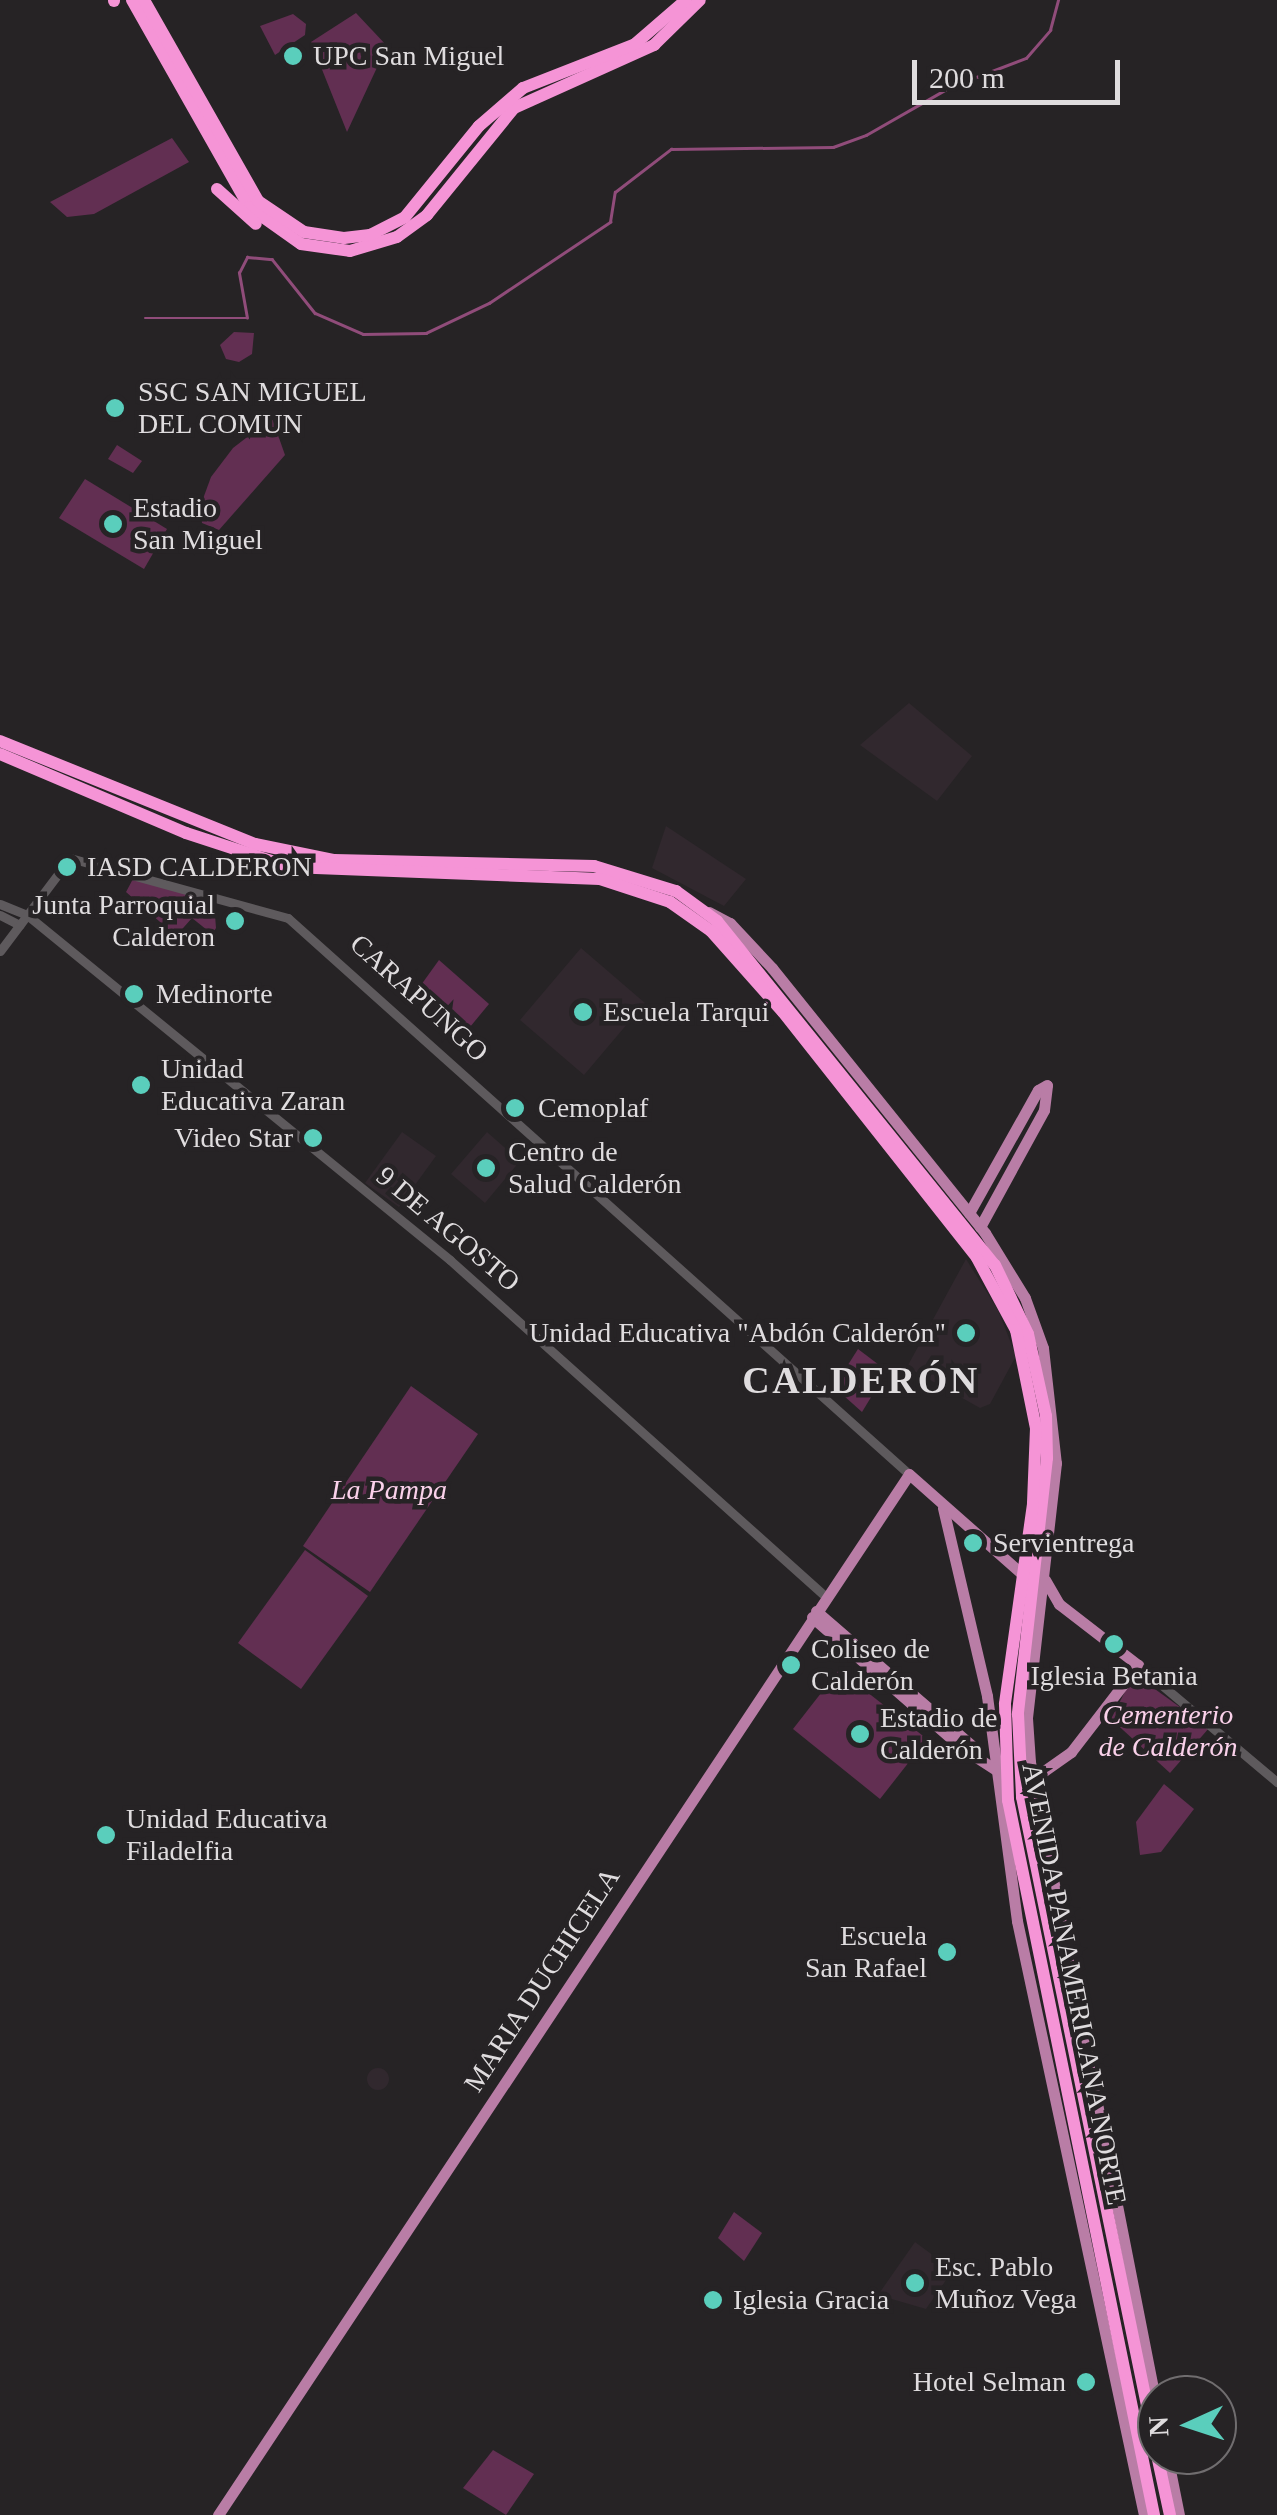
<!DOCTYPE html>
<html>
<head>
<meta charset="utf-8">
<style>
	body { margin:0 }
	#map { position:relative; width:1277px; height:2515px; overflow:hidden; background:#262325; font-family:Georgia,serif }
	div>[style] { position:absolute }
	.built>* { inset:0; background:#31282e }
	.round { border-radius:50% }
	.green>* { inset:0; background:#622f52 }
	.stream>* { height:2.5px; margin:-1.25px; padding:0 1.25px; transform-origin:1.25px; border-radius:1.25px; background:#904c7a }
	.minor>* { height:9px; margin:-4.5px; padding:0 4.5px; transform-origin:4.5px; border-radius:4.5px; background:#5e5a5d }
	.major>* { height:11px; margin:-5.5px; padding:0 5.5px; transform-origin:5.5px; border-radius:5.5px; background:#b97da6 }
	.highway>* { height:12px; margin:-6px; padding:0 6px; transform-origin:6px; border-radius:6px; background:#f594d6 }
	.dots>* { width:28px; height:28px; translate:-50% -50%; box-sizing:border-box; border:5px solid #262325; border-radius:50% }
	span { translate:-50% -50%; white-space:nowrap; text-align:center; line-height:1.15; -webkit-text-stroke:9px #262325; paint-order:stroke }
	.poi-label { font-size:28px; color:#dfdcde }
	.left { translate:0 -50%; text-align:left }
	.right { translate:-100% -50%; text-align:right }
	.street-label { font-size:28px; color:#dfdcde }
	.park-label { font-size:28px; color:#fad1ea; font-style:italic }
	.district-label { font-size:38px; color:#dfdcde; font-weight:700; letter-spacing:2.5px }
	.north { position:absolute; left:1137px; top:2375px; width:100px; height:100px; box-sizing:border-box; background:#262325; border:2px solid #706d6f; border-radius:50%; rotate:267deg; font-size:28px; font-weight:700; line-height:40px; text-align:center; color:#dfdcde }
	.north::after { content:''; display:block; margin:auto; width:35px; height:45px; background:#5acebc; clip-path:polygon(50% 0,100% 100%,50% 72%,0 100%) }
	.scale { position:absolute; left:912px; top:60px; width:208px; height:45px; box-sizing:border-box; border:5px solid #dfdcde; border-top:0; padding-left:12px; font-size:30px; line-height:35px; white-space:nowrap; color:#dfdcde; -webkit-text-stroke:8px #262325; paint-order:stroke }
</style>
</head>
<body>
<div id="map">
	<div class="built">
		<i style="clip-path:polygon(909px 703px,972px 756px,937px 801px,860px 745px)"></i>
		<i style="clip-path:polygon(666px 826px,746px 879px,724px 906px,652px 868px)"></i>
		<i style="clip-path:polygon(581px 948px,645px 1003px,584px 1075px,520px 1020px)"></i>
		<i style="clip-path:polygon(402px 1132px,436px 1156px,399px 1207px,365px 1183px)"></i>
		<i style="clip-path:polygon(487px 1132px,520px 1161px,485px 1203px,451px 1174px)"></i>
		<i style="clip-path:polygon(966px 1259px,998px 1310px,1016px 1356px,990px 1404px,980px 1408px,907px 1367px)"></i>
		<i class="round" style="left:367px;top:2068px;width:22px;height:22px"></i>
		<i style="clip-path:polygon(915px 2242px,953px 2270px,926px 2309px,878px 2295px)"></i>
	</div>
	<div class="green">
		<i style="clip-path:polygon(356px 13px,387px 46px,347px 132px,311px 42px)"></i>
		<i style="clip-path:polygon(293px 14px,306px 24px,305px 35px,275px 55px,260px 26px)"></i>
		<i style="clip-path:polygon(172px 138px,189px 162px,94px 214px,67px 217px,50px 202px)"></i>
		<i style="clip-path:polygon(234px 332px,254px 333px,252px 354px,239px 362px,226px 359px,220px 345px)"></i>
		<i style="clip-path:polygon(272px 418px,285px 455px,219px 530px,202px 523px,200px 507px,211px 477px,233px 448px)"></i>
		<i style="clip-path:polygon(117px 445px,142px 461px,133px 473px,108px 459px)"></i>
		<i style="clip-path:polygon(85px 479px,167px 529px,144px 569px,59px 518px)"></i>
		<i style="clip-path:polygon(134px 877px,214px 902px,216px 928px,212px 934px,192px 918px,176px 936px,126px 892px)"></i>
		<i style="clip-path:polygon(439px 960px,489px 1004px,470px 1027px,421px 985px)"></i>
		<i style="clip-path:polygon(858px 1349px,887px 1371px,862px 1412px,834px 1387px)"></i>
		<i style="clip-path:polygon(411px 1386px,478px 1434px,370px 1592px,303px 1546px)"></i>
		<i style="clip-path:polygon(305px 1550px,368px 1596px,301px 1689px,238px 1643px)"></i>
		<i style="clip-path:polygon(839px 1670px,927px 1739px,880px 1799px,793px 1729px)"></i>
		<i style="clip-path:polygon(1134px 1674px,1209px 1728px,1170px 1773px,1111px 1719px)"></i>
		<i style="clip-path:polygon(1164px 1784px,1194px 1809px,1161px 1852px,1140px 1855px,1136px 1822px)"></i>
		<i style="clip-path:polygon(734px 2212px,762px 2233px,744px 2261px,718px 2238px)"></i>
		<i style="clip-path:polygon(493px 2450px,534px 2474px,506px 2515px,463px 2488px)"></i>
	</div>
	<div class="stream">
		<i style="left:145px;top:318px;width:102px"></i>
		<i style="left:247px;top:318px;width:46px;rotate:-100.1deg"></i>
		<i style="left:239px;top:273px;width:18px;rotate:-63deg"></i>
		<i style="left:247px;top:257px;width:25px;rotate:5deg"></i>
		<i style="left:272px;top:259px;width:69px;rotate:51.5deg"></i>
		<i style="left:315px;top:313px;width:52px;rotate:23.6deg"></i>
		<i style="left:363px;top:334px;width:63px;rotate:-0.9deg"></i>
		<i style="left:426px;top:333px;width:70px;rotate:-25.5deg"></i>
		<i style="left:489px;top:303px;width:146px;rotate:-33.8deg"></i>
		<i style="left:610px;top:222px;width:30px;rotate:-81deg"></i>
		<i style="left:615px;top:192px;width:71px;rotate:-37.5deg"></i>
		<i style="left:671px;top:149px;width:162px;rotate:-0.7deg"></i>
		<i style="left:833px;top:147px;width:35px;rotate:-20deg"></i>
		<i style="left:866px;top:135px;width:97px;rotate:-29.7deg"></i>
		<i style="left:950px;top:87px;width:81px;rotate:-20.9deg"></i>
		<i style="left:1026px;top:58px;width:37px;rotate:-49deg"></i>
		<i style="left:1050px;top:30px;width:31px;rotate:-75deg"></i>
	</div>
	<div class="minor">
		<i style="left:0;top:904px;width:29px;rotate:22deg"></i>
		<i style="left:27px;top:915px;width:546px;rotate:39.2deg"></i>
		<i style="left:450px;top:1260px;width:504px;rotate:41.86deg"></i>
		<i style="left:0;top:915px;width:22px;rotate:27deg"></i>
		<i style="left:0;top:951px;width:116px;rotate:-53deg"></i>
		<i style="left:70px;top:858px;width:226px;rotate:15.4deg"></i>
		<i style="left:288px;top:918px;width:834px;rotate:41.84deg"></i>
		<i style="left:1138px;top:1665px;width:182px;rotate:40.1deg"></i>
	</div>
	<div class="major">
		<i style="left:709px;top:912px;width:24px;rotate:28deg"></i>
		<i style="left:730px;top:923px;width:62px;rotate:47deg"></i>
		<i style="left:772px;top:968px;width:340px;rotate:51.2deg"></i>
		<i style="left:985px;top:1233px;width:76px;rotate:58.4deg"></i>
		<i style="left:1025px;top:1298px;width:53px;rotate:70.2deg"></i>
		<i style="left:1043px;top:1348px;width:116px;rotate:83.6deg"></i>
		<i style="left:1056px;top:1463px;width:257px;rotate:96.5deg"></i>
		<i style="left:1027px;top:1718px;width:44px;rotate:86.1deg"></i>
		<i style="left:1030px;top:1762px;width:659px;rotate:78.89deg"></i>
		<i style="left:969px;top:1213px;width:141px;rotate:-60.7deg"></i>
		<i style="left:1038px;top:1090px;width:10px;rotate:-29deg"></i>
		<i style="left:980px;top:1227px;width:133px;rotate:-61.3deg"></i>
		<i style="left:1044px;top:1110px;width:25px;rotate:-83deg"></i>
		<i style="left:943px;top:1508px;width:193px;rotate:76.8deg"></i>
		<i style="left:987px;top:1696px;width:227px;rotate:82.4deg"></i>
		<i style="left:1017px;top:1921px;width:607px;rotate:77.93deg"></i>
		<i style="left:816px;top:1611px;width:214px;rotate:40.8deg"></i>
		<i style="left:812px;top:1617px;width:199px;rotate:41.1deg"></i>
		<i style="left:962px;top:1748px;width:40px;rotate:32.9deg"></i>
		<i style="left:1024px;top:1773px;width:20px;rotate:-6deg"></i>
		<i style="left:1044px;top:1771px;width:33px;rotate:-35deg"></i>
		<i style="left:1071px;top:1752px;width:110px;rotate:-52.4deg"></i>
		<i style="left:1138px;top:1665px;width:100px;rotate:-142.3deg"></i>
		<i style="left:1059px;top:1604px;width:28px;rotate:-120deg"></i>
		<i style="left:1167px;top:2455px;width:61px;rotate:78.7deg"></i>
		<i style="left:218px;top:2515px;width:1249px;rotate:-56.42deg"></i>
		<i style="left:909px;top:1474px;width:149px;rotate:41.5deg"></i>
	</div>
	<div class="highway">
		<i style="left:114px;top:0;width:1px;rotate:90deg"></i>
		<i style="left:132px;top:0;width:238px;rotate:60.5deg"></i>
		<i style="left:249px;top:207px;width:64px;rotate:35.4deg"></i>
		<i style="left:301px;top:244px;width:49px;rotate:8.1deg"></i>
		<i style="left:350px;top:251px;width:49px;rotate:-16.6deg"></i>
		<i style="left:397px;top:237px;width:37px;rotate:-36deg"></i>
		<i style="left:427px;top:215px;width:138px;rotate:-50.9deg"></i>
		<i style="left:514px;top:108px;width:154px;rotate:-24.2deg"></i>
		<i style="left:654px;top:45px;width:64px;rotate:-44.4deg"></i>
		<i style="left:144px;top:0;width:231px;rotate:60.4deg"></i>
		<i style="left:258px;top:201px;width:55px;rotate:34deg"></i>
		<i style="left:304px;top:232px;width:40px;rotate:8.5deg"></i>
		<i style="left:344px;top:238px;width:26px;rotate:-7deg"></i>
		<i style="left:370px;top:235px;width:39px;rotate:-27deg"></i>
		<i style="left:405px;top:217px;width:117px;rotate:-50.9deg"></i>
		<i style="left:479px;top:126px;width:58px;rotate:-40.8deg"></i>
		<i style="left:523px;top:88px;width:120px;rotate:-21.4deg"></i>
		<i style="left:635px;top:44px;width:67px;rotate:-40.8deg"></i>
		<i style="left:217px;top:189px;width:52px;rotate:41.9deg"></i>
		<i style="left:0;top:741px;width:275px;rotate:22deg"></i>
		<i style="left:255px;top:844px;width:81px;rotate:11.4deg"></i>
		<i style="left:334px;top:860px;width:260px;rotate:1.3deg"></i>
		<i style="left:594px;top:866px;width:86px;rotate:17deg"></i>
		<i style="left:676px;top:891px;width:51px;rotate:36.2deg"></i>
		<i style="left:717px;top:921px;width:442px;rotate:51.1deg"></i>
		<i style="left:995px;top:1265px;width:76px;rotate:64.4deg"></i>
		<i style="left:1028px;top:1334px;width:84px;rotate:77.6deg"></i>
		<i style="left:1046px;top:1416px;width:42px;rotate:88.6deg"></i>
		<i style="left:1047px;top:1458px;width:258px;rotate:96.5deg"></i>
		<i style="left:1018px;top:1714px;width:83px;rotate:87.2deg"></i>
		<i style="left:1022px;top:1797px;width:671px;rotate:78.39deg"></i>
		<i style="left:0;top:754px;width:202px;rotate:23deg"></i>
		<i style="left:186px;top:833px;width:109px;rotate:18.1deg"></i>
		<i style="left:290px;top:867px;width:310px;rotate:2.2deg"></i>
		<i style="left:600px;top:879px;width:74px;rotate:18.2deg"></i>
		<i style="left:670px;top:902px;width:50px;rotate:35.3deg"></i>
		<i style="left:711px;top:931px;width:108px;rotate:48.4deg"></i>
		<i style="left:783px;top:1012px;width:313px;rotate:51.7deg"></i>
		<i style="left:977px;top:1258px;width:82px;rotate:61.6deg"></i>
		<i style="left:1016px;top:1330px;width:100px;rotate:78.5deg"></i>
		<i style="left:1036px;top:1428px;width:76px;rotate:92.3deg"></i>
		<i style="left:1033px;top:1504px;width:202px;rotate:98deg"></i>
		<i style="left:1005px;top:1704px;width:96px;rotate:88.2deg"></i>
		<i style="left:1008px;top:1800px;width:730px;rotate:78.46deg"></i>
		<i style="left:1157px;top:2455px;width:61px;rotate:77.8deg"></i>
	</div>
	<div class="dots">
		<i style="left:293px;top:56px;background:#5acebc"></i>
		<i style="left:115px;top:408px;background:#5acebc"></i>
		<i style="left:113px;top:524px;background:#5acebc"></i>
		<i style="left:67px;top:867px;background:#5acebc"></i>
		<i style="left:235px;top:921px;background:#5acebc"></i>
		<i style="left:134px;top:994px;background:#5acebc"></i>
		<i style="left:583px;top:1012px;background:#5acebc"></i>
		<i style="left:141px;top:1085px;background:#5acebc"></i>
		<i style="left:515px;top:1108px;background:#5acebc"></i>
		<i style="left:313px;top:1138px;background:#5acebc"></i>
		<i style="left:486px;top:1168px;background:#5acebc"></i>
		<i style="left:966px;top:1333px;background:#5acebc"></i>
		<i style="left:973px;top:1543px;background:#5acebc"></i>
		<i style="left:1114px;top:1644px;background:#5acebc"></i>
		<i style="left:791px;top:1665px;background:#5acebc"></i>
		<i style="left:860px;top:1734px;background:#5acebc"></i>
		<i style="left:106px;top:1835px;background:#5acebc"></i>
		<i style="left:947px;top:1952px;background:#5acebc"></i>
		<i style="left:915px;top:2283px;background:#5acebc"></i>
		<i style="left:713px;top:2300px;background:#5acebc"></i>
		<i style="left:1086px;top:2382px;background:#5acebc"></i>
	</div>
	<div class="poi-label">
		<span class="left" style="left:313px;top:56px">UPC San Miguel</span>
		<span class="left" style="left:138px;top:408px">SSC SAN MIGUEL<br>DEL COMUN</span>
		<span class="left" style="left:133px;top:524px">Estadio<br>San Miguel</span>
		<span class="left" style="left:87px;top:867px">IASD CALDERON</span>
		<span class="right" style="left:215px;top:921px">Junta Parroquial<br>Calderon</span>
		<span class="left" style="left:156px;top:994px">Medinorte</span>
		<span class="left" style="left:603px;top:1012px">Escuela Tarqui</span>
		<span class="left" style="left:161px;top:1085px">Unidad<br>Educativa Zaran</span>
		<span class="left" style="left:538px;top:1108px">Cemoplaf</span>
		<span class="right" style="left:293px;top:1138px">Video Star</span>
		<span class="left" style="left:508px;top:1168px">Centro de<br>Salud Calderón</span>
		<span class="right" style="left:946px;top:1333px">Unidad Educativa "Abdón Calderón"</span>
		<span class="left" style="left:993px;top:1543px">Servientrega</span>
		<span class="left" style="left:811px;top:1665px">Coliseo de<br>Calderón</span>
		<span style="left:1114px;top:1676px">Iglesia Betania</span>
		<span class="left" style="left:880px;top:1734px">Estadio de<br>Calderón</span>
		<span class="left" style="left:126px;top:1835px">Unidad Educativa<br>Filadelfia</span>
		<span class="right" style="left:927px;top:1952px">Escuela<br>San Rafael</span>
		<span class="left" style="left:935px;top:2283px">Esc. Pablo<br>Muñoz Vega</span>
		<span class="left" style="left:733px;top:2300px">Iglesia Gracia</span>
		<span class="right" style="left:1066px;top:2382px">Hotel Selman</span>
	</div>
	<div class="street-label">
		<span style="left:419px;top:998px;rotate:42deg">CARAPUNGO</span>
		<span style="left:448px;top:1229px;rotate:40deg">9 DE AGOSTO</span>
		<span style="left:542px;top:1980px;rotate:-57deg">MARIA DUCHICELA</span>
		<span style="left:1074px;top:1984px;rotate:79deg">AVENIDA PANAMERICANA NORTE</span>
	</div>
	<div class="park-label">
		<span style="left:389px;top:1490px">La Pampa</span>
		<span style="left:1168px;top:1731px">Cementerio<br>de Calderón</span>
	</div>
	<div class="district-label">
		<span style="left:861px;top:1381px">CALDERÓN</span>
	</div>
	<div class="north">N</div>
	<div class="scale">200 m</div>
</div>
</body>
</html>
